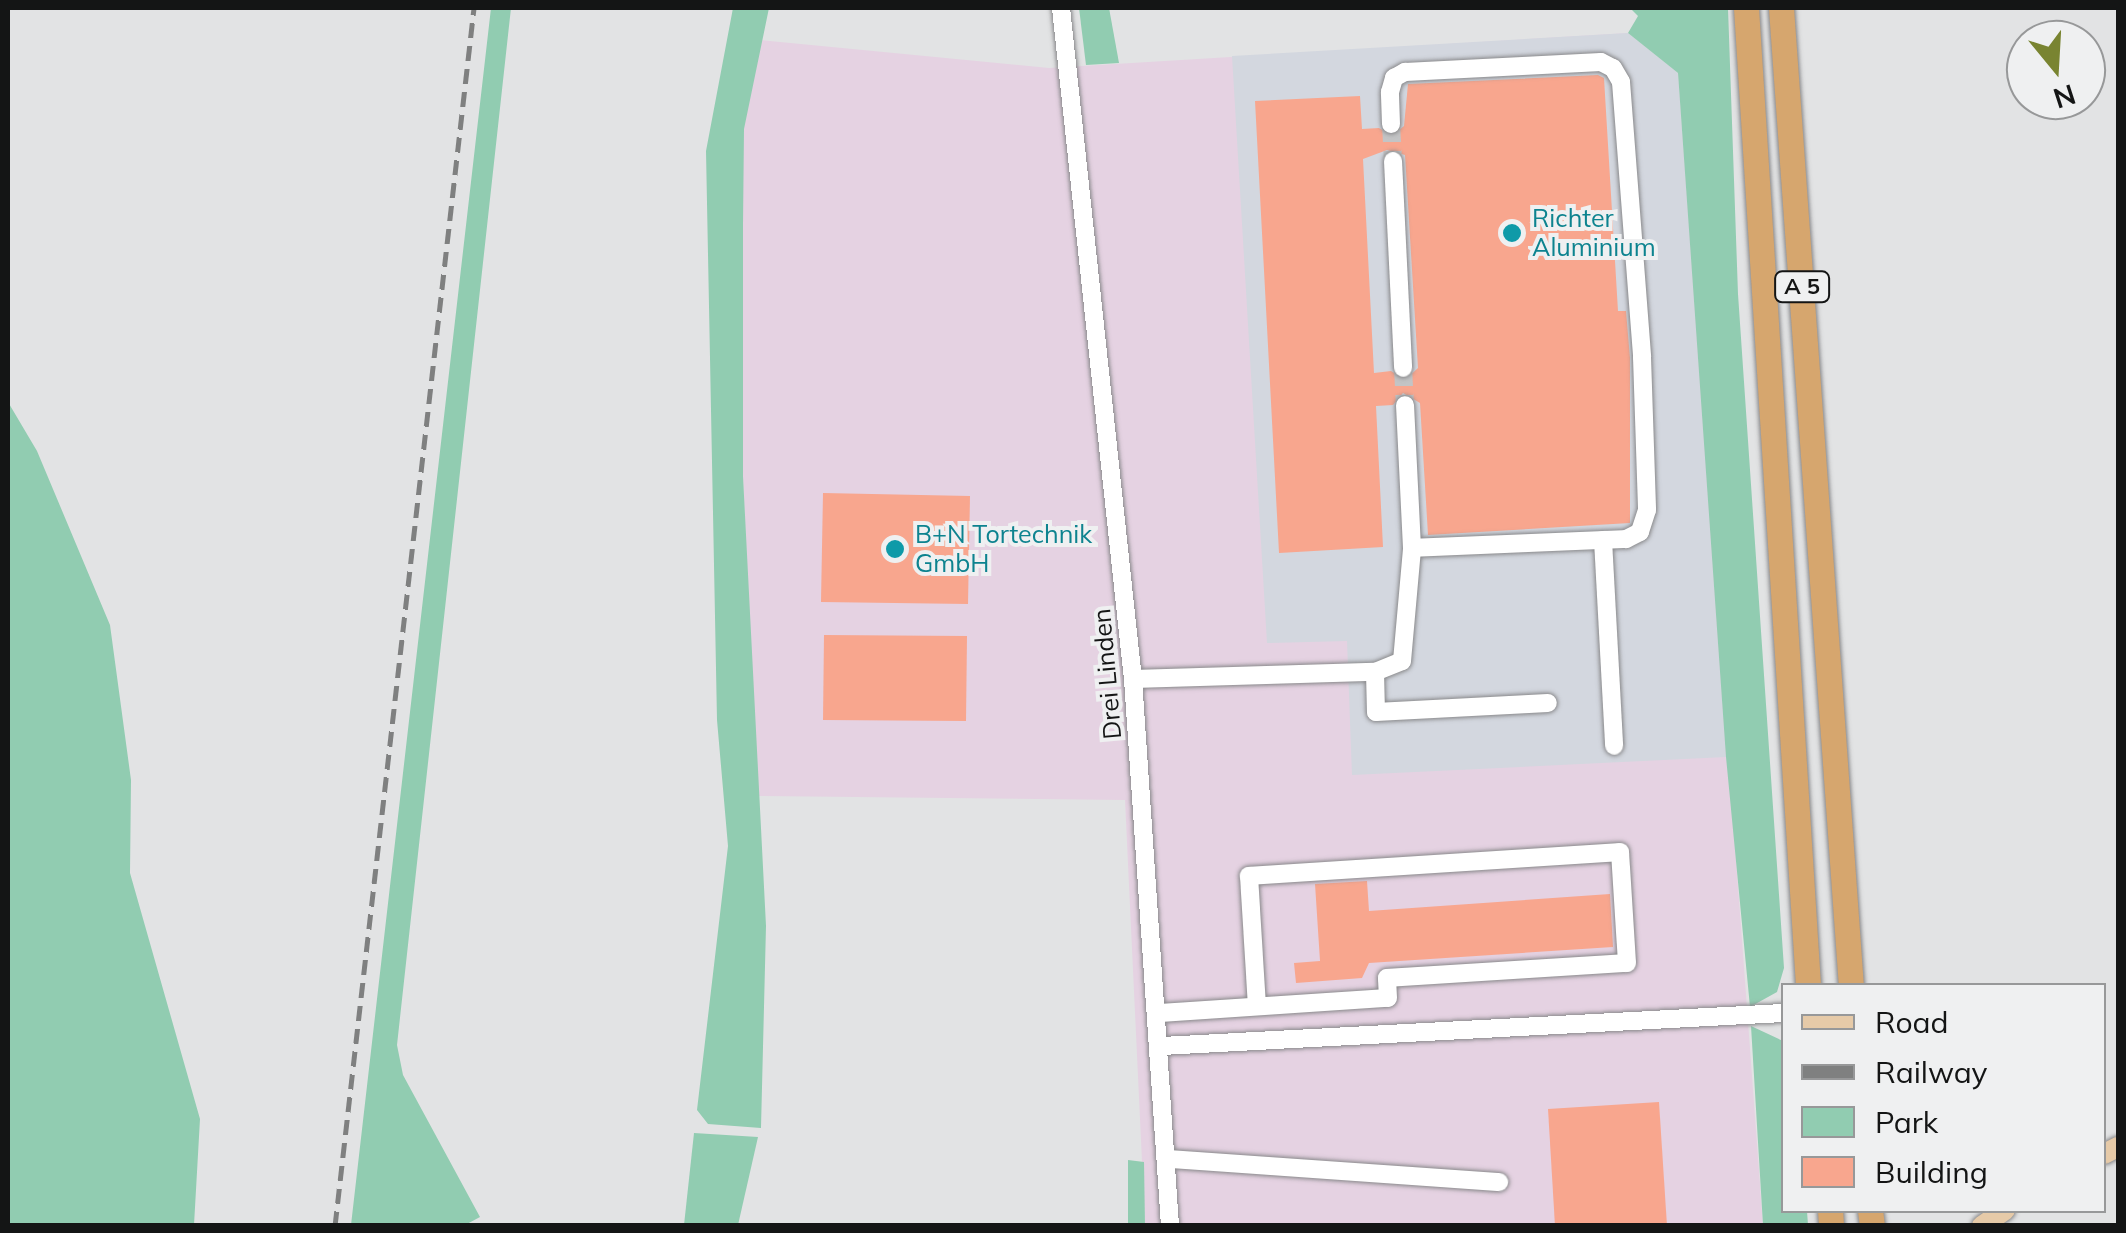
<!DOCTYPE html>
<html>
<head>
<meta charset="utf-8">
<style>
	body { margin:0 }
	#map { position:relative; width:2126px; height:1233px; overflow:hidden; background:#e2e3e4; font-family:Mulish,sans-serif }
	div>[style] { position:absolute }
	.commercial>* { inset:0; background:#e5d2e2 }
	.built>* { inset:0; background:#d3d7df }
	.green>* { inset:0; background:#91ccb1 }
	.building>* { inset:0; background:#f8a68e }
	.minor-tunnel>* { height:18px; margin-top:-9px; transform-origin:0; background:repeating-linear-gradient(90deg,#c3c4c5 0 18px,transparent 0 27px) }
	.roads { filter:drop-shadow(0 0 2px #89898b) drop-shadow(0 0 2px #89898b) }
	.minor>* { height:18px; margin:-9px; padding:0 9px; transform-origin:9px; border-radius:9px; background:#fff }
	.major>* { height:20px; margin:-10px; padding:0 10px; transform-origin:10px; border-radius:10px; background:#e6caa8 }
	.highway>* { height:25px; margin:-12.5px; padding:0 12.5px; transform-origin:12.5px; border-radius:12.5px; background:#d6a66e }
	.rail>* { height:5px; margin-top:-2.5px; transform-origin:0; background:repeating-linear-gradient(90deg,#7f8080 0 15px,transparent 0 23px) }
	.dots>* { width:28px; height:28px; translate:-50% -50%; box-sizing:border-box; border:5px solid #eff0f1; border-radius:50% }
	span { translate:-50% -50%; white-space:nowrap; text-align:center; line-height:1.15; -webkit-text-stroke:8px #eff0f1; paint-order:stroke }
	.shield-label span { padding:2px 8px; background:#eff0f1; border:2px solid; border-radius:8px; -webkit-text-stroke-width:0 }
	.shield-label { font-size:22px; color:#141515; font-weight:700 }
	.culture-label { font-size:25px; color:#0d838f }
	.left { translate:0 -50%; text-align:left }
	.street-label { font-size:25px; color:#141515 }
	.frame { position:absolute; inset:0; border:10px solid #141515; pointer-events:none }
	.legend { position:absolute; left:1781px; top:983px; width:325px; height:230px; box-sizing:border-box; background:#eff0f1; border:2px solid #979899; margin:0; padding:12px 18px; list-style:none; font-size:30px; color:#141515 }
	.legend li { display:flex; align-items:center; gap:20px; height:50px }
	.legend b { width:50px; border:2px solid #979899 }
	.north { position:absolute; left:2006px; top:20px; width:100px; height:100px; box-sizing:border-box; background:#eff0f1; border:2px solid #979899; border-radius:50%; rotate:162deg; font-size:28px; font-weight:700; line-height:40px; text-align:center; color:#141515 }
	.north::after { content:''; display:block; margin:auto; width:35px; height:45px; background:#798431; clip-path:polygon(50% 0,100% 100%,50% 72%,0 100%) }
</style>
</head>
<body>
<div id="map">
	<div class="commercial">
		<i style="clip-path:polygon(1628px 33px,1678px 73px,1763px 1225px,1145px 1225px,1125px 800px,756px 796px,743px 476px,743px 129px,760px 40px,1049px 68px)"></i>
	</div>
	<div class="built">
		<i style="clip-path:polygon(1628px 33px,1678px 73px,1726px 757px,1352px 775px,1347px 641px,1267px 643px,1232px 56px)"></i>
	</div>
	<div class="green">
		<i style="clip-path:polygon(491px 8px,511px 8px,397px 1045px,403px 1075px,480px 1217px,465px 1225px,351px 1225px)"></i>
		<i style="clip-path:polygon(733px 8px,769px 8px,744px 129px,743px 225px,743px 476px,766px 926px,761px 1128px,708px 1124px,697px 1110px,728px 846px,717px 720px,706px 151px)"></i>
		<i style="clip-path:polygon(1079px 8px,1109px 8px,1119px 63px,1086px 65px)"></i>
		<i style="clip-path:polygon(1630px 8px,1728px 8px,1738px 294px,1784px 968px,1777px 992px,1750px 1007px,1726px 757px,1678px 73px,1628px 33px,1638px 16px)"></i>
		<i style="clip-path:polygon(8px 402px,37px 451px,110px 625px,131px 780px,130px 873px,200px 1119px,194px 1225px,8px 1225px)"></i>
		<i style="clip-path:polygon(1751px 1026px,1783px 1041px,1784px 1210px,1807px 1211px,1808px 1225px,1763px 1225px)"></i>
		<i style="clip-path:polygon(694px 1133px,758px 1137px,738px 1225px,684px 1225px)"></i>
		<i style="clip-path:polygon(1128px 1160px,1144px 1162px,1145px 1225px,1128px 1225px)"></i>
	</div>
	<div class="building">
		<i style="clip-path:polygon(evenodd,1598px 75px,1604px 78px,1618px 311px,1626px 311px,1630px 358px,1630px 523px,1428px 535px,1420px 403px,1403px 393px,1393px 405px,1376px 406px,1383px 547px,1279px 553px,1255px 101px,1360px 96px,1362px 129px,1379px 128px,1392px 136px,1404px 126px,1408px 84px,1598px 75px,1387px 150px,1405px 155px,1418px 368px,1405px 380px,1391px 371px,1374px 373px,1363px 159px,1387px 150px)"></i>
		<i style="clip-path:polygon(823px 493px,970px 496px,968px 604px,821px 602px)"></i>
		<i style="clip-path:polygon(824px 635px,967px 636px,966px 721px,823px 720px)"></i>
		<i style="clip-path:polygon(1367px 881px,1369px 911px,1610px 894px,1613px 947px,1369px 963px,1362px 978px,1296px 983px,1294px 963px,1320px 961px,1315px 884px)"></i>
		<i style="clip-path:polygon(1659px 1102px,1667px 1226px,1555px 1226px,1548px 1109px)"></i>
	</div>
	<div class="minor-tunnel">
		<i style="left:1391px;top:124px;width:37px;rotate:87deg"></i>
		<i style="left:1403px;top:368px;width:37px;rotate:87deg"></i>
	</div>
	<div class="roads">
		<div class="minor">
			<i style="left:1061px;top:8px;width:675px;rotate:83.88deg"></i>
			<i style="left:1133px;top:679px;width:548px;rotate:86.13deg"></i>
			<i style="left:1391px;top:124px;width:32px;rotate:-92deg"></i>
			<i style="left:1390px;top:92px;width:15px;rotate:-74deg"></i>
			<i style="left:1394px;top:78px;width:13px;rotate:-29deg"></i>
			<i style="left:1405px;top:72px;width:196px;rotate:-2.9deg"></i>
			<i style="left:1601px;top:62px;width:13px;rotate:27deg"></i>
			<i style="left:1613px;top:68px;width:16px;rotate:60deg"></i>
			<i style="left:1621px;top:82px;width:276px;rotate:85.6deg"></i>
			<i style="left:1642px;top:357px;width:153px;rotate:88.1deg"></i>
			<i style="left:1647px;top:510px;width:23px;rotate:108deg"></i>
			<i style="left:1640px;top:532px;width:16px;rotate:153deg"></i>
			<i style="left:1626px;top:539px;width:214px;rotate:177.6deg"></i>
			<i style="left:1393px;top:161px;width:207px;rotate:87.2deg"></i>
			<i style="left:1603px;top:540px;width:206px;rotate:86.9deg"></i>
			<i style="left:1375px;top:672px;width:40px;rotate:88.6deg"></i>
			<i style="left:1376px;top:712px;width:172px;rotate:-3deg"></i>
			<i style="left:1133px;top:679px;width:242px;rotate:-1.7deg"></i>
			<i style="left:1375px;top:672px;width:29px;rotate:-22deg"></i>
			<i style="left:1402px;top:661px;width:113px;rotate:-84.9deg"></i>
			<i style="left:1412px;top:548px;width:143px;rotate:-92.8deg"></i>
			<i style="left:1160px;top:1013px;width:228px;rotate:-3.8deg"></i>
			<i style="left:1388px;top:998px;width:20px;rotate:-93deg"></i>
			<i style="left:1387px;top:978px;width:240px;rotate:-3.6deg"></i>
			<i style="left:1627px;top:963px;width:111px;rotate:-93.6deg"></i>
			<i style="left:1620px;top:852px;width:372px;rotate:176.3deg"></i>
			<i style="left:1249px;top:876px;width:129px;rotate:86.5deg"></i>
			<i style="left:1162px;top:1046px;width:623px;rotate:-3.04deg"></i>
			<i style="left:1170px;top:1159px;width:330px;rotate:4deg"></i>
		</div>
		<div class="major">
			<i style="left:2104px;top:1154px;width:16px;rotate:-27deg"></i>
			<i style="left:1982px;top:1226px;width:28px;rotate:-35deg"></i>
		</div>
		<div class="highway">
			<i style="left:1746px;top:8px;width:980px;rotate:86.37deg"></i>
			<i style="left:1781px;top:8px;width:981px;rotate:85.91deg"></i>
			<i style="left:1830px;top:1210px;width:16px;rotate:86deg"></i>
			<i style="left:1870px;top:1210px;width:16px;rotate:83deg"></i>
		</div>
	</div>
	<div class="rail">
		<i style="left:335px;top:1226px;width:1226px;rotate:-83.49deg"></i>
	</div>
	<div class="dots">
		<i style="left:1512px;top:233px;background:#0f9aa8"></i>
		<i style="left:895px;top:549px;background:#0f9aa8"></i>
	</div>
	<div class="shield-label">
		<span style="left:1802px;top:287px">A 5</span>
	</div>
	<div class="culture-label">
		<span class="left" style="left:1532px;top:233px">Richter<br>Aluminium</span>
		<span class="left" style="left:915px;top:549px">B+N Tortechnik<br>GmbH</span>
	</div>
	<div class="street-label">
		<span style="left:1107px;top:674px;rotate:-95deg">Drei Linden</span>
	</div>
	<div class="frame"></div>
	<ul class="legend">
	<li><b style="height:12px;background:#e6caa8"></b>Road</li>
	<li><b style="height:12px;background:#7f8080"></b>Railway</li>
	<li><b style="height:28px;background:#91ccb1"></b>Park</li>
	<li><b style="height:28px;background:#f8a68e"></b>Building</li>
	</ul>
	<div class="north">N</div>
</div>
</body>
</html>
